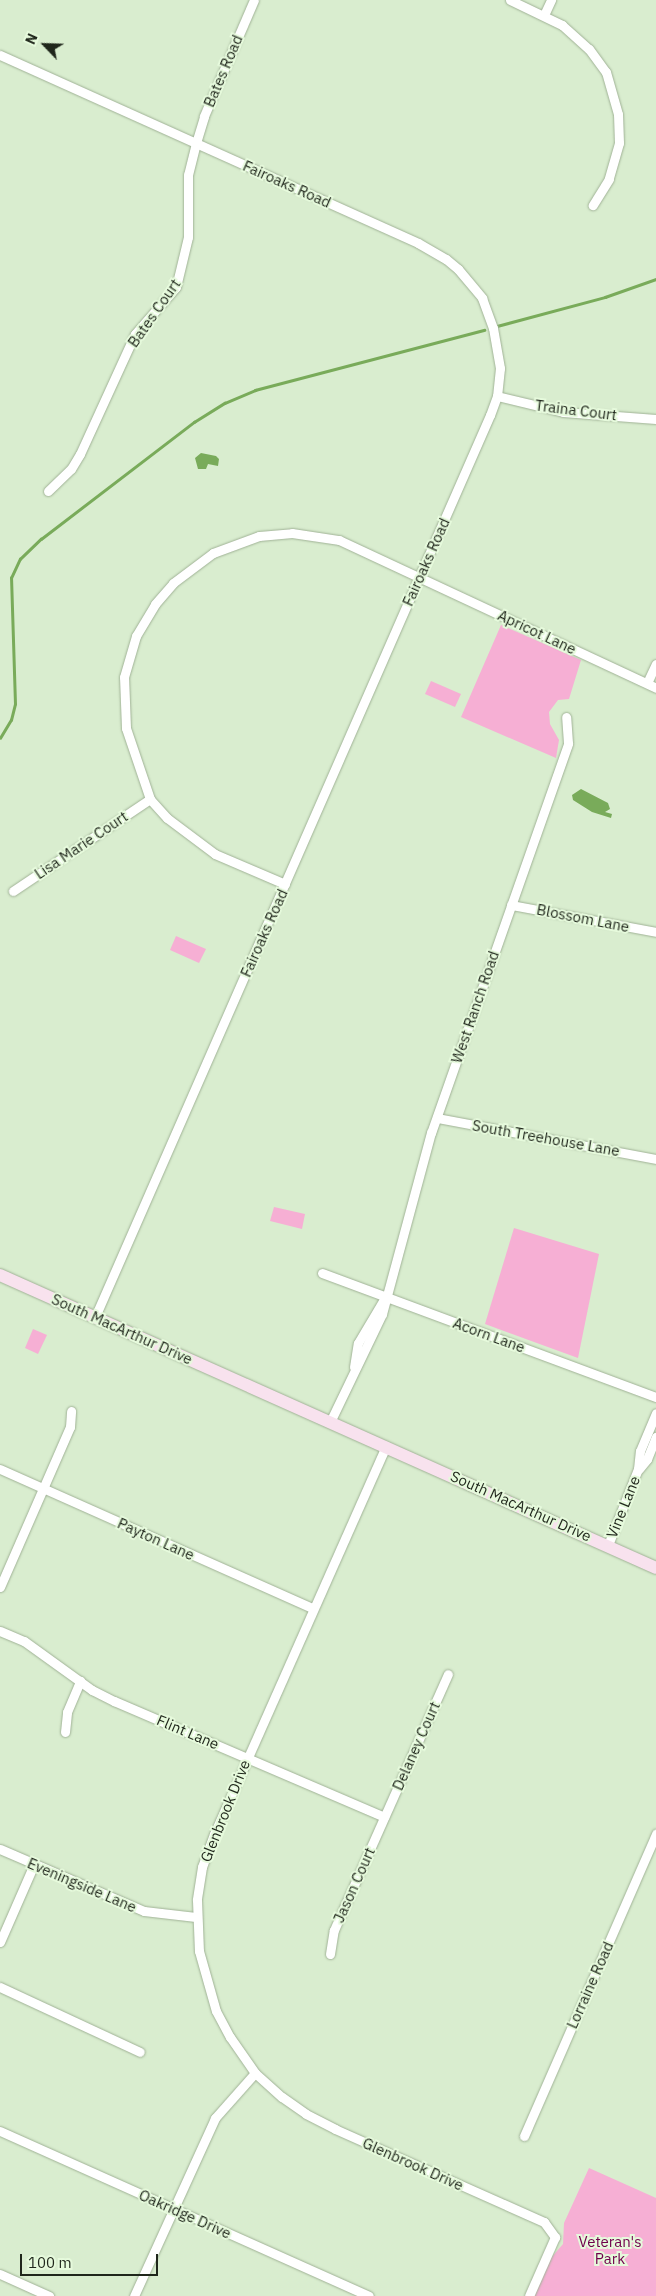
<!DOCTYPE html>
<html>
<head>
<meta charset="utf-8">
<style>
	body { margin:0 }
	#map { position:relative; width:656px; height:2296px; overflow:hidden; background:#d9edcf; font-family:"IBM Plex Sans",sans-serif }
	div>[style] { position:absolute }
	.green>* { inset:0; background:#f6afd4 }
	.water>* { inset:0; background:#79ab5a }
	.stream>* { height:2.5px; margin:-1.25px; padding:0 1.25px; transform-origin:1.25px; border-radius:1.25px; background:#79ab5a }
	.roads { filter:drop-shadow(0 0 1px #a0b296) drop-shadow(0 0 1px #a0b296) }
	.street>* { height:9px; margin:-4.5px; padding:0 4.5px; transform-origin:4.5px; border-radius:4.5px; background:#fff }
	.secondary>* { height:12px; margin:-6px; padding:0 6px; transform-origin:6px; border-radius:6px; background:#f8e2ee }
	span { translate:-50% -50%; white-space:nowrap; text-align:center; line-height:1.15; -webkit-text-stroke:4px #e6fadc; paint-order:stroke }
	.street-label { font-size:15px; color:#1f261b }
	.park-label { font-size:15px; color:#70004c }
	.north { position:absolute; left:20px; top:20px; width:50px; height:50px; -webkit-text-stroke:4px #e6fadc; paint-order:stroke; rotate:294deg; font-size:14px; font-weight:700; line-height:20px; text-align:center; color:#1f261b }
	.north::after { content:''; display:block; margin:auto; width:18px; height:22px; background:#1f261b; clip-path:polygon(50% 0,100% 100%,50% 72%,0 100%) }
	.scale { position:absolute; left:20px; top:2254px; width:138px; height:22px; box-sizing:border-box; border:2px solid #1f261b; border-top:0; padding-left:6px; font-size:15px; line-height:18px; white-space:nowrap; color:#1f261b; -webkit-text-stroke:4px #e6fadc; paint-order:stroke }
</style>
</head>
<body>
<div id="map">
	<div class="green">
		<i style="clip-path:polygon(501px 625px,581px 660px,569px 699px,558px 700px,549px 712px,550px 724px,559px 740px,556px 758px,461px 717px)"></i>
		<i style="clip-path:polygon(431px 681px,461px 694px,455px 707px,425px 694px)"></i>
		<i style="clip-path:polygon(176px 936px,206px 949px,199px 963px,170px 950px)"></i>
		<i style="clip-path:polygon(274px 1207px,305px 1214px,302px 1229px,270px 1221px)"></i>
		<i style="clip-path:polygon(514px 1228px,599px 1254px,578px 1358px,485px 1324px)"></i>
		<i style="clip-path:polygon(33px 1329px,47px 1335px,38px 1354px,25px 1348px)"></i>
		<i style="clip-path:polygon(589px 2168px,656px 2198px,656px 2296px,534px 2296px,551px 2258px,563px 2244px,564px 2223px)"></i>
	</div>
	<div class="water">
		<i style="clip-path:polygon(201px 453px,216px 456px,219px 459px,218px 466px,208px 464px,206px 469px,198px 469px,195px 458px)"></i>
		<i style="clip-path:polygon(581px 789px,608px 803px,610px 809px,605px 812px,612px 814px,611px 818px,592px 812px,573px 800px,572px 795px)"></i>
	</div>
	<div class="stream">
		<i style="left:497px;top:326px;width:112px;rotate:-15deg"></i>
		<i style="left:605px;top:297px;width:54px;rotate:-19.4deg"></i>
		<i style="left:0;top:738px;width:21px;rotate:-59deg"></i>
		<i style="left:11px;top:720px;width:16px;rotate:-76deg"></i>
		<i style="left:15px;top:704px;width:126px;rotate:-91.8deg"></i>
		<i style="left:11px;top:578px;width:21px;rotate:-65deg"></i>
		<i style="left:20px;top:559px;width:29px;rotate:-44deg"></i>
		<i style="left:41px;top:539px;width:193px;rotate:-37.4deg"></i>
		<i style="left:194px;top:422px;width:36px;rotate:-32deg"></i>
		<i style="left:225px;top:403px;width:33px;rotate:-23deg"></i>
		<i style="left:255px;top:390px;width:237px;rotate:-14.7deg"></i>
	</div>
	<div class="roads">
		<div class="street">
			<i style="left:510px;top:0;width:58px;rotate:25.7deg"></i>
			<i style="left:562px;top:25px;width:36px;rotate:42deg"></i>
			<i style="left:589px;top:49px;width:29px;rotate:54deg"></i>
			<i style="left:606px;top:72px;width:44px;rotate:74.1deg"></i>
			<i style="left:618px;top:114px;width:29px;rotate:88deg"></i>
			<i style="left:619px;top:143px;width:37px;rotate:106deg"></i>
			<i style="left:609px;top:179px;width:31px;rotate:122deg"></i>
			<i style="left:544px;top:15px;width:17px;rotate:-65deg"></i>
			<i style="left:0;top:55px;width:458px;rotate:24.2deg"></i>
			<i style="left:418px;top:243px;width:32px;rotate:30deg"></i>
			<i style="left:446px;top:259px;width:16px;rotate:40deg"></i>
			<i style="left:458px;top:269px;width:38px;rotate:50deg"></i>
			<i style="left:482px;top:298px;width:32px;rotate:70deg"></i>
			<i style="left:493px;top:328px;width:41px;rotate:80.1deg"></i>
			<i style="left:500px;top:368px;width:28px;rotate:96deg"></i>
			<i style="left:497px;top:396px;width:20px;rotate:110deg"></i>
			<i style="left:490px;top:415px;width:985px;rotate:113.65deg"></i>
			<i style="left:497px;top:396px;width:68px;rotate:13.6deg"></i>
			<i style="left:563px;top:412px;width:93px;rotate:4.3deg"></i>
			<i style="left:48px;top:491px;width:32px;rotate:-44deg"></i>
			<i style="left:71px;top:469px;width:17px;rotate:-59deg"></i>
			<i style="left:80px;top:454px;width:132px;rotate:-65.4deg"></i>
			<i style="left:135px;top:334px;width:62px;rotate:-48.9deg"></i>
			<i style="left:176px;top:287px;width:51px;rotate:-76.5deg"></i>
			<i style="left:188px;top:237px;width:62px;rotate:-90deg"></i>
			<i style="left:188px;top:175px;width:33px;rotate:-76deg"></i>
			<i style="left:196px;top:143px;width:28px;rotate:-73deg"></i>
			<i style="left:204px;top:116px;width:126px;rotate:-66.7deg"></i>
			<i style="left:647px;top:683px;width:21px;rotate:-65deg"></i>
			<i style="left:285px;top:884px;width:76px;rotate:-156.8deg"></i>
			<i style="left:215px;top:854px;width:60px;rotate:-143.1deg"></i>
			<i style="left:167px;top:818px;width:25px;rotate:-132deg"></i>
			<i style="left:150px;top:799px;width:75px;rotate:-108.7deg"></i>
			<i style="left:126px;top:728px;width:51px;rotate:-92.2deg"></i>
			<i style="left:124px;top:677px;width:43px;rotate:-73.7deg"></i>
			<i style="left:136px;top:636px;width:37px;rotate:-59deg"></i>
			<i style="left:155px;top:604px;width:28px;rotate:-49deg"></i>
			<i style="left:173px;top:583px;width:50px;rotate:-36.9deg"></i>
			<i style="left:213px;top:553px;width:49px;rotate:-20.3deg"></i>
			<i style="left:259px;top:536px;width:33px;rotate:-5deg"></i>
			<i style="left:292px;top:533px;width:48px;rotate:8.5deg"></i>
			<i style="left:339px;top:540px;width:350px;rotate:25deg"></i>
			<i style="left:13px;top:891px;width:165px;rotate:-33.9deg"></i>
			<i style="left:511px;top:905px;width:147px;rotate:10.5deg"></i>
			<i style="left:437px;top:1118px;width:223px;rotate:10.6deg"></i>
			<i style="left:322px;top:1273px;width:356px;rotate:20.4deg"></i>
			<i style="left:354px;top:1367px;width:24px;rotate:-81deg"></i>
			<i style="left:358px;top:1343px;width:49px;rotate:-59.2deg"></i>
			<i style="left:331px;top:1420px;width:118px;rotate:-64.3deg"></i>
			<i style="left:382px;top:1314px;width:188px;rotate:-74.9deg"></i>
			<i style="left:431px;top:1133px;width:413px;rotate:-70.6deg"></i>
			<i style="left:568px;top:743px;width:26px;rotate:-94deg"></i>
			<i style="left:386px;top:1446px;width:424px;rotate:113.9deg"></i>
			<i style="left:214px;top:1834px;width:35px;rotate:110deg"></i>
			<i style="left:202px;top:1867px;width:33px;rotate:99deg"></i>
			<i style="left:197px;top:1900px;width:51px;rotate:87.8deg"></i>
			<i style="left:199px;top:1951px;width:62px;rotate:74.2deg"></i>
			<i style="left:216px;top:2011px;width:30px;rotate:62deg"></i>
			<i style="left:230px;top:2037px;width:44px;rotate:55.2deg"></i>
			<i style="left:255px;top:2073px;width:36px;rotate:42deg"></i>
			<i style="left:282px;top:2097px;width:29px;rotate:35deg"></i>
			<i style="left:306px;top:2114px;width:33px;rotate:27deg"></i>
			<i style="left:335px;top:2129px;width:229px;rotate:24deg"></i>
			<i style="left:544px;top:2222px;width:19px;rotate:54deg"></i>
			<i style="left:555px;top:2237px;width:64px;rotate:113.8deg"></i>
			<i style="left:0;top:1469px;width:342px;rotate:24deg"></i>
			<i style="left:639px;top:1469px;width:13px;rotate:-51deg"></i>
			<i style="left:647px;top:1459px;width:24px;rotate:-68deg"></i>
			<i style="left:608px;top:1545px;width:82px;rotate:-68.5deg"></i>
			<i style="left:638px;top:1469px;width:18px;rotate:-84deg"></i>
			<i style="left:640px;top:1451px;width:41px;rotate:-67.2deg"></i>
			<i style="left:0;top:1587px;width:175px;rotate:-66.4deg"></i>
			<i style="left:70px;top:1427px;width:16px;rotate:-86deg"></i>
			<i style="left:0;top:1631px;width:26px;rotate:23deg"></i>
			<i style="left:24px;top:1641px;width:84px;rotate:35.8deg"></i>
			<i style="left:92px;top:1690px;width:25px;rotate:27deg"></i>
			<i style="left:114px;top:1701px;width:294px;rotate:23.2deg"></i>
			<i style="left:65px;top:1732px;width:20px;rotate:-84deg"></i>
			<i style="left:67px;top:1712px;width:34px;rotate:-67deg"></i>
			<i style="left:0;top:1849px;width:157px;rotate:23.3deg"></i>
			<i style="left:144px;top:1911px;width:52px;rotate:6.6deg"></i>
			<i style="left:0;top:1942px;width:85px;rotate:-66.4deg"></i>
			<i style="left:330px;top:1954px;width:24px;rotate:-81deg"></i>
			<i style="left:334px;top:1930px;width:280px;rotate:-66deg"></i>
			<i style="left:0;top:1987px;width:154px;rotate:24.9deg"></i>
			<i style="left:0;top:2131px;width:404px;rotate:24.1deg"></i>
			<i style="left:524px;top:2136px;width:330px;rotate:-66.4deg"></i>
			<i style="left:0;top:2274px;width:54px;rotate:24.2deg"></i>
			<i style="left:134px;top:2296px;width:196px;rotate:-65.5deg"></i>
			<i style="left:215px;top:2118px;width:60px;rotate:-48.4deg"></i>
		</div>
		<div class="secondary">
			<i style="left:0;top:1275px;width:718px;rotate:24.07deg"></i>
		</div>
	</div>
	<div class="street-label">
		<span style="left:223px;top:71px;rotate:-67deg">Bates Road</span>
		<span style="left:287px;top:184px;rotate:24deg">Fairoaks Road</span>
		<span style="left:154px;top:313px;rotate:-55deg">Bates Court</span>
		<span style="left:576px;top:410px;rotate:7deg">Traina Court</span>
		<span style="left:426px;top:562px;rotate:-66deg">Fairoaks Road</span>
		<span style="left:537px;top:632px;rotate:25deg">Apricot Lane</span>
		<span style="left:81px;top:845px;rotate:-34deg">Lisa Marie Court</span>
		<span style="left:583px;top:918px;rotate:11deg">Blossom Lane</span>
		<span style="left:264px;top:933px;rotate:-66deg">Fairoaks Road</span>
		<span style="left:475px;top:1007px;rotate:-71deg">West Ranch Road</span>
		<span style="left:546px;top:1138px;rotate:10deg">South Treehouse Lane</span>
		<span style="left:122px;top:1329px;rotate:24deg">South MacArthur Drive</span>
		<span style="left:489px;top:1335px;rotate:20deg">Acorn Lane</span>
		<span style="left:521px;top:1506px;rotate:24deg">South MacArthur Drive</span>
		<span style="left:623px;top:1507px;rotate:-68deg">Vine Lane</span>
		<span style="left:156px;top:1539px;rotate:24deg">Payton Lane</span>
		<span style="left:188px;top:1732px;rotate:23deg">Flint Lane</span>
		<span style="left:416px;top:1746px;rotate:-66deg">Delaney Court</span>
		<span style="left:225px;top:1811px;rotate:-68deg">Glenbrook Drive</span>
		<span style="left:82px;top:1885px;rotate:23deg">Eveningside Lane</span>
		<span style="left:354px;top:1885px;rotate:-66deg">Jason Court</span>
		<span style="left:590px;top:1985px;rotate:-66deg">Lorraine Road</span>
		<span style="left:413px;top:2164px;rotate:24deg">Glenbrook Drive</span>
		<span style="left:185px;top:2214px;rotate:24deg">Oakridge Drive</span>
	</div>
	<div class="park-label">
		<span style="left:610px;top:2250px">Veteran's<br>Park</span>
	</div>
	<div class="north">N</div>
	<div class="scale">100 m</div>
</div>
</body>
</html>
